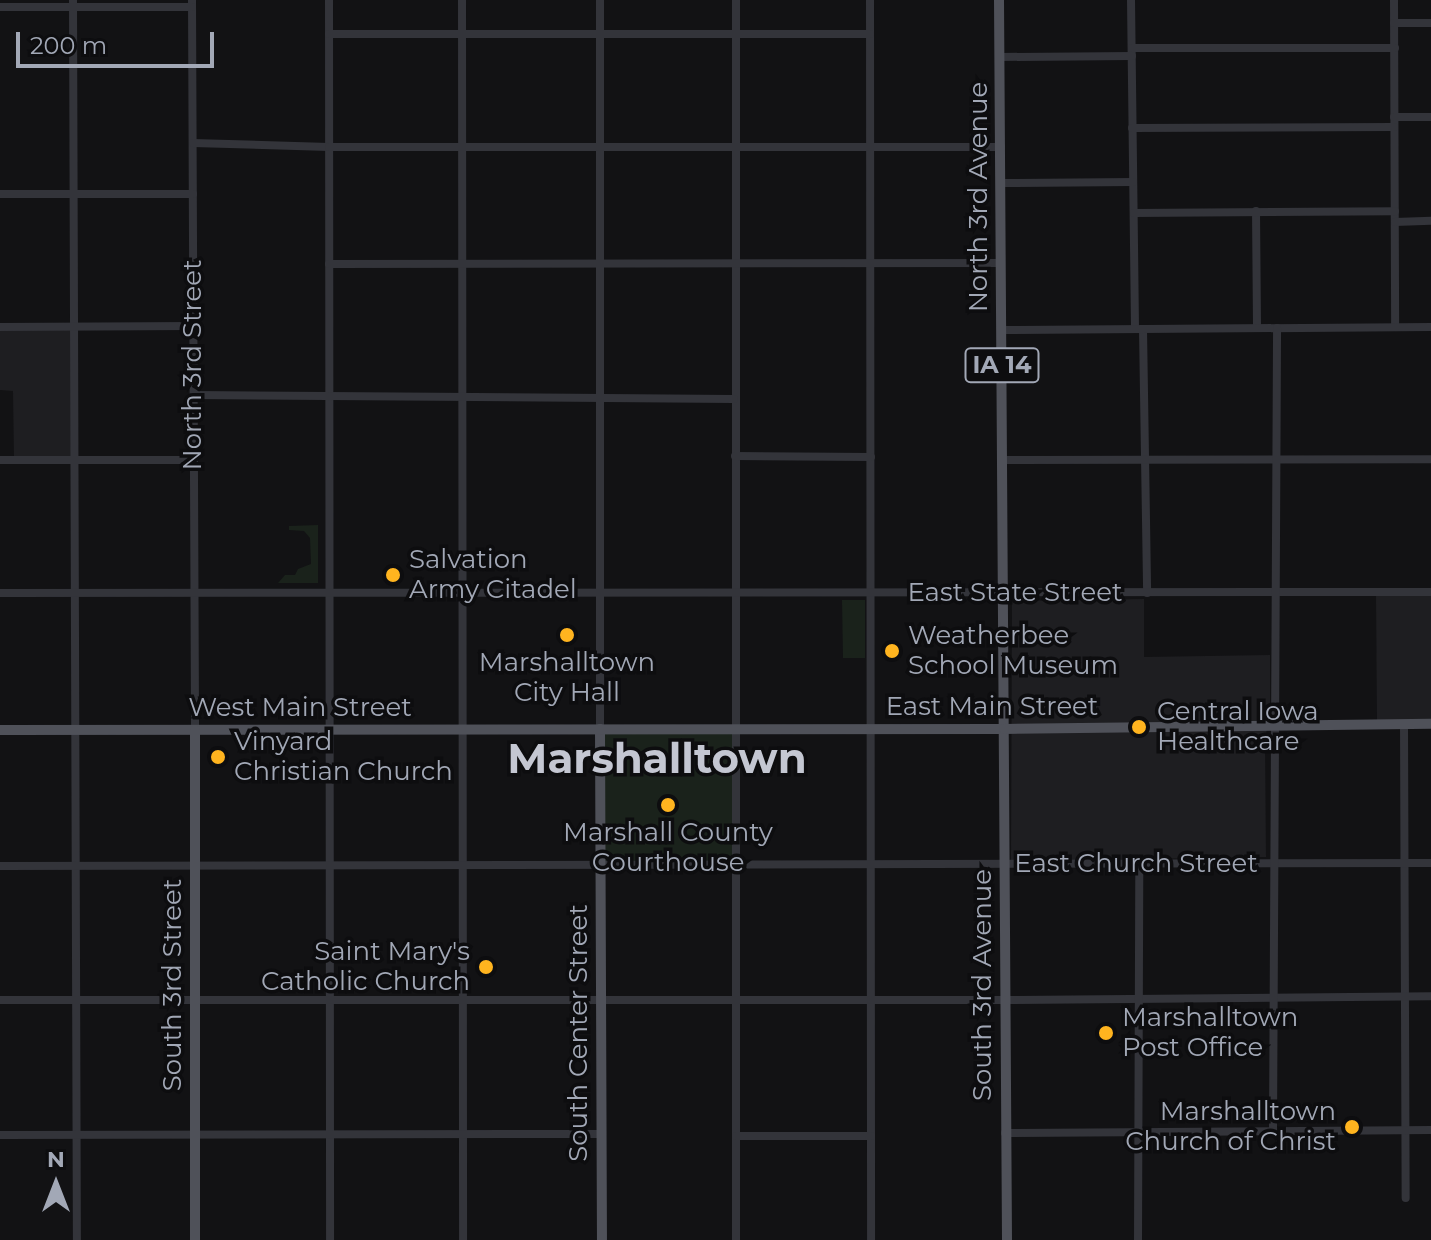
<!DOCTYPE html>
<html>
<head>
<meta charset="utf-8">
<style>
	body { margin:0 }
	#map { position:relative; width:1431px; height:1240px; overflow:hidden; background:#121214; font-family:Montserrat,sans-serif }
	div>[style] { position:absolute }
	.built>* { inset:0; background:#1e1e21 }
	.green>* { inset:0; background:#1a221b }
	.minor>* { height:8px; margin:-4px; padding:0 4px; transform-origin:4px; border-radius:4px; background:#33343a }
	.major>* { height:10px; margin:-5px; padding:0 5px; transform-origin:5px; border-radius:5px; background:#4f5159 }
	.dots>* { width:22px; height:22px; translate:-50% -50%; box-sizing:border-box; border:4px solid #0d0d0f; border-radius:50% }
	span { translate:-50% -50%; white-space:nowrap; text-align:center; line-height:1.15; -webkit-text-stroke:7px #0d0d0f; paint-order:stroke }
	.shield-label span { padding:2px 6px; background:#0d0d0f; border:2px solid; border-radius:6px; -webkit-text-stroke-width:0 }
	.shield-label { font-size:24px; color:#a2a8b6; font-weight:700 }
	.street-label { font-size:26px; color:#a2a8b6 }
	.poi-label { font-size:26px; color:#a2a8b6 }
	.left { translate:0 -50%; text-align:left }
	.right { translate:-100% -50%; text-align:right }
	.town-label { font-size:42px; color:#c4c7d2; font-weight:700 }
	.north { position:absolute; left:16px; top:1144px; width:80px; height:80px; -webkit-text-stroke:6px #0d0d0f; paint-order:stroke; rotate:0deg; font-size:22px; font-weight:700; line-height:32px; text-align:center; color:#a2a8b6 }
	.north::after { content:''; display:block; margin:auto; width:28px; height:36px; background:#a2a8b6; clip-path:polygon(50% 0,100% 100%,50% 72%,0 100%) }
	.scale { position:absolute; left:16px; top:32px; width:198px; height:36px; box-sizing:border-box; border:4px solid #a2a8b6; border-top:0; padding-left:10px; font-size:24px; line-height:28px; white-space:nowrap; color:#a2a8b6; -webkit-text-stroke:6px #0d0d0f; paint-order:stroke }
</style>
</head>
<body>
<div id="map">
	<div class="built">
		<i style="clip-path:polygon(0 327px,75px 328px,76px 460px,14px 460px,13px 391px,0 390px)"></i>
		<i style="clip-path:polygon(1376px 592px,1431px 592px,1431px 724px,1377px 724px)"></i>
		<i style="clip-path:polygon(1144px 599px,1144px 657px,1270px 655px,1270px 715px,1265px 739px,1266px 857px,1011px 861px,1012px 601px)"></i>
	</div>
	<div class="green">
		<i style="clip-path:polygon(318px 525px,318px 583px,278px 583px,285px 575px,295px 575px,298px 569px,311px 564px,310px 538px,304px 531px,289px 530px,289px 526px)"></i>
		<i style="clip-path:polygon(842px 600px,865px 600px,865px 658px,843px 658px)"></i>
		<i style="clip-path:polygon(600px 729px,735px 729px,736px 866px,601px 866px)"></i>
	</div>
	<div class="minor">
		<i style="left:73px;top:0;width:1240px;rotate:89.82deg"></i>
		<i style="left:192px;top:0;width:730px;rotate:89.76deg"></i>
		<i style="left:329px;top:0;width:1240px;rotate:89.95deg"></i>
		<i style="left:462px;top:0;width:1240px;rotate:89.95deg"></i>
		<i style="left:736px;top:0;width:1240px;rotate:90deg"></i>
		<i style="left:870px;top:0;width:1240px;rotate:89.95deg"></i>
		<i style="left:1131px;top:0;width:329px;rotate:89.3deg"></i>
		<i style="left:1394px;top:0;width:327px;rotate:89.8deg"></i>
		<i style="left:0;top:7px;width:192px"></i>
		<i style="left:1394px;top:23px;width:37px"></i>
		<i style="left:329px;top:34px;width:541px"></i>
		<i style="left:1132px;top:48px;width:263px"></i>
		<i style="left:1000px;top:57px;width:132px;rotate:-0.4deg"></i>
		<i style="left:1394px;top:117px;width:37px"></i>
		<i style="left:1132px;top:128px;width:262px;rotate:-0.2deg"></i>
		<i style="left:193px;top:143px;width:136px;rotate:1.7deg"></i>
		<i style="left:329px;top:147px;width:672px"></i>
		<i style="left:1001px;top:183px;width:132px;rotate:-0.4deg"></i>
		<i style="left:0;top:194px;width:193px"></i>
		<i style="left:1256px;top:211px;width:117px;rotate:89.5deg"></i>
		<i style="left:1134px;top:213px;width:261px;rotate:-0.4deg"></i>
		<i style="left:1395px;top:222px;width:36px;rotate:-2deg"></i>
		<i style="left:329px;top:264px;width:672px;rotate:-0.09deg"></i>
		<i style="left:0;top:327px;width:193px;rotate:-0.3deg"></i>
		<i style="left:1143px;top:329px;width:264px;rotate:89.1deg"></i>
		<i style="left:1002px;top:330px;width:429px;rotate:-0.4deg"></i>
		<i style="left:194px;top:395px;width:540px;rotate:0.42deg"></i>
		<i style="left:735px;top:456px;width:136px;rotate:0.4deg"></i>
		<i style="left:0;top:460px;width:194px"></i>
		<i style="left:1003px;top:460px;width:428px;rotate:-0.1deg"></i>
		<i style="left:0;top:593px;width:1431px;rotate:-0.04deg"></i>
		<i style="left:1404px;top:724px;width:474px;rotate:89.8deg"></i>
		<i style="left:600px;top:729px;width:729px;rotate:-90deg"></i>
		<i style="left:0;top:866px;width:1431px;rotate:-0.12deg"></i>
		<i style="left:0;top:1000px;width:1005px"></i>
		<i style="left:1005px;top:1000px;width:426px;rotate:-0.5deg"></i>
		<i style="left:1273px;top:1131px;width:803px;rotate:-89.71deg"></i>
		<i style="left:1005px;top:1133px;width:426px;rotate:-0.4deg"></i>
		<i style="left:0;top:1135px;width:600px;rotate:-0.1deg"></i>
		<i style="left:736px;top:1136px;width:135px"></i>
		<i style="left:1138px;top:1240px;width:376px;rotate:-89.8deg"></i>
	</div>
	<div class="major">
		<i style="left:999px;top:0;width:1240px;rotate:89.63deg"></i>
		<i style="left:600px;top:729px;width:511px;rotate:89.78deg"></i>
		<i style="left:0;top:730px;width:1004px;rotate:-0.06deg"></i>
		<i style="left:1004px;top:729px;width:427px;rotate:-0.7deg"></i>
		<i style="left:195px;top:730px;width:510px;rotate:90deg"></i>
	</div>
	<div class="dots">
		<i style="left:393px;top:575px;background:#ffb41f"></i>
		<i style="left:567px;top:635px;background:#ffb41f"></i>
		<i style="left:892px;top:651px;background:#ffb41f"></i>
		<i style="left:1139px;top:727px;background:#ffb41f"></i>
		<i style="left:218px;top:757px;background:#ffb41f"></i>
		<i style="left:668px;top:805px;background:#ffb41f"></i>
		<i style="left:486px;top:967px;background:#ffb41f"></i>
		<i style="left:1106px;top:1033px;background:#ffb41f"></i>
		<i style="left:1352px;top:1127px;background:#ffb41f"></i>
	</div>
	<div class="shield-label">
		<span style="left:1002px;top:365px">IA 14</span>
	</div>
	<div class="street-label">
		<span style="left:979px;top:197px;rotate:-90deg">North 3rd Avenue</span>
		<span style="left:193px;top:365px;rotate:-90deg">North 3rd Street</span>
		<span style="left:1015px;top:593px">East State Street</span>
		<span style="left:992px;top:707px">East Main Street</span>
		<span style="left:300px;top:708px">West Main Street</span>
		<span style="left:1136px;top:864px">East Church Street</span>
		<span style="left:173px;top:985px;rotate:-90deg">South 3rd Street</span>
		<span style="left:983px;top:985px;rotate:-90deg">South 3rd Avenue</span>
		<span style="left:579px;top:1033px;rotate:-90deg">South Center Street</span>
	</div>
	<div class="poi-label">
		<span class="left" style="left:409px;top:575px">Salvation<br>Army Citadel</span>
		<span class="left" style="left:908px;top:651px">Weatherbee<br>School Museum</span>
		<span style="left:567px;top:678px">Marshalltown<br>City Hall</span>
		<span class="left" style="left:1157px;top:727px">Central Iowa<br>Healthcare</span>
		<span class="left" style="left:234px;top:757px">Vinyard<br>Christian Church</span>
		<span style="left:668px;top:848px">Marshall County<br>Courthouse</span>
		<span class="right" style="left:470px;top:967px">Saint Mary's<br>Catholic Church</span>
		<span class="left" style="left:1122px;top:1033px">Marshalltown<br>Post Office</span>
		<span class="right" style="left:1336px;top:1127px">Marshalltown<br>Church of Christ</span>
	</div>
	<div class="town-label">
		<span style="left:657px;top:758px">Marshalltown</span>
	</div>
	<div class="north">N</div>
	<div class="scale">200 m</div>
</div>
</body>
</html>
